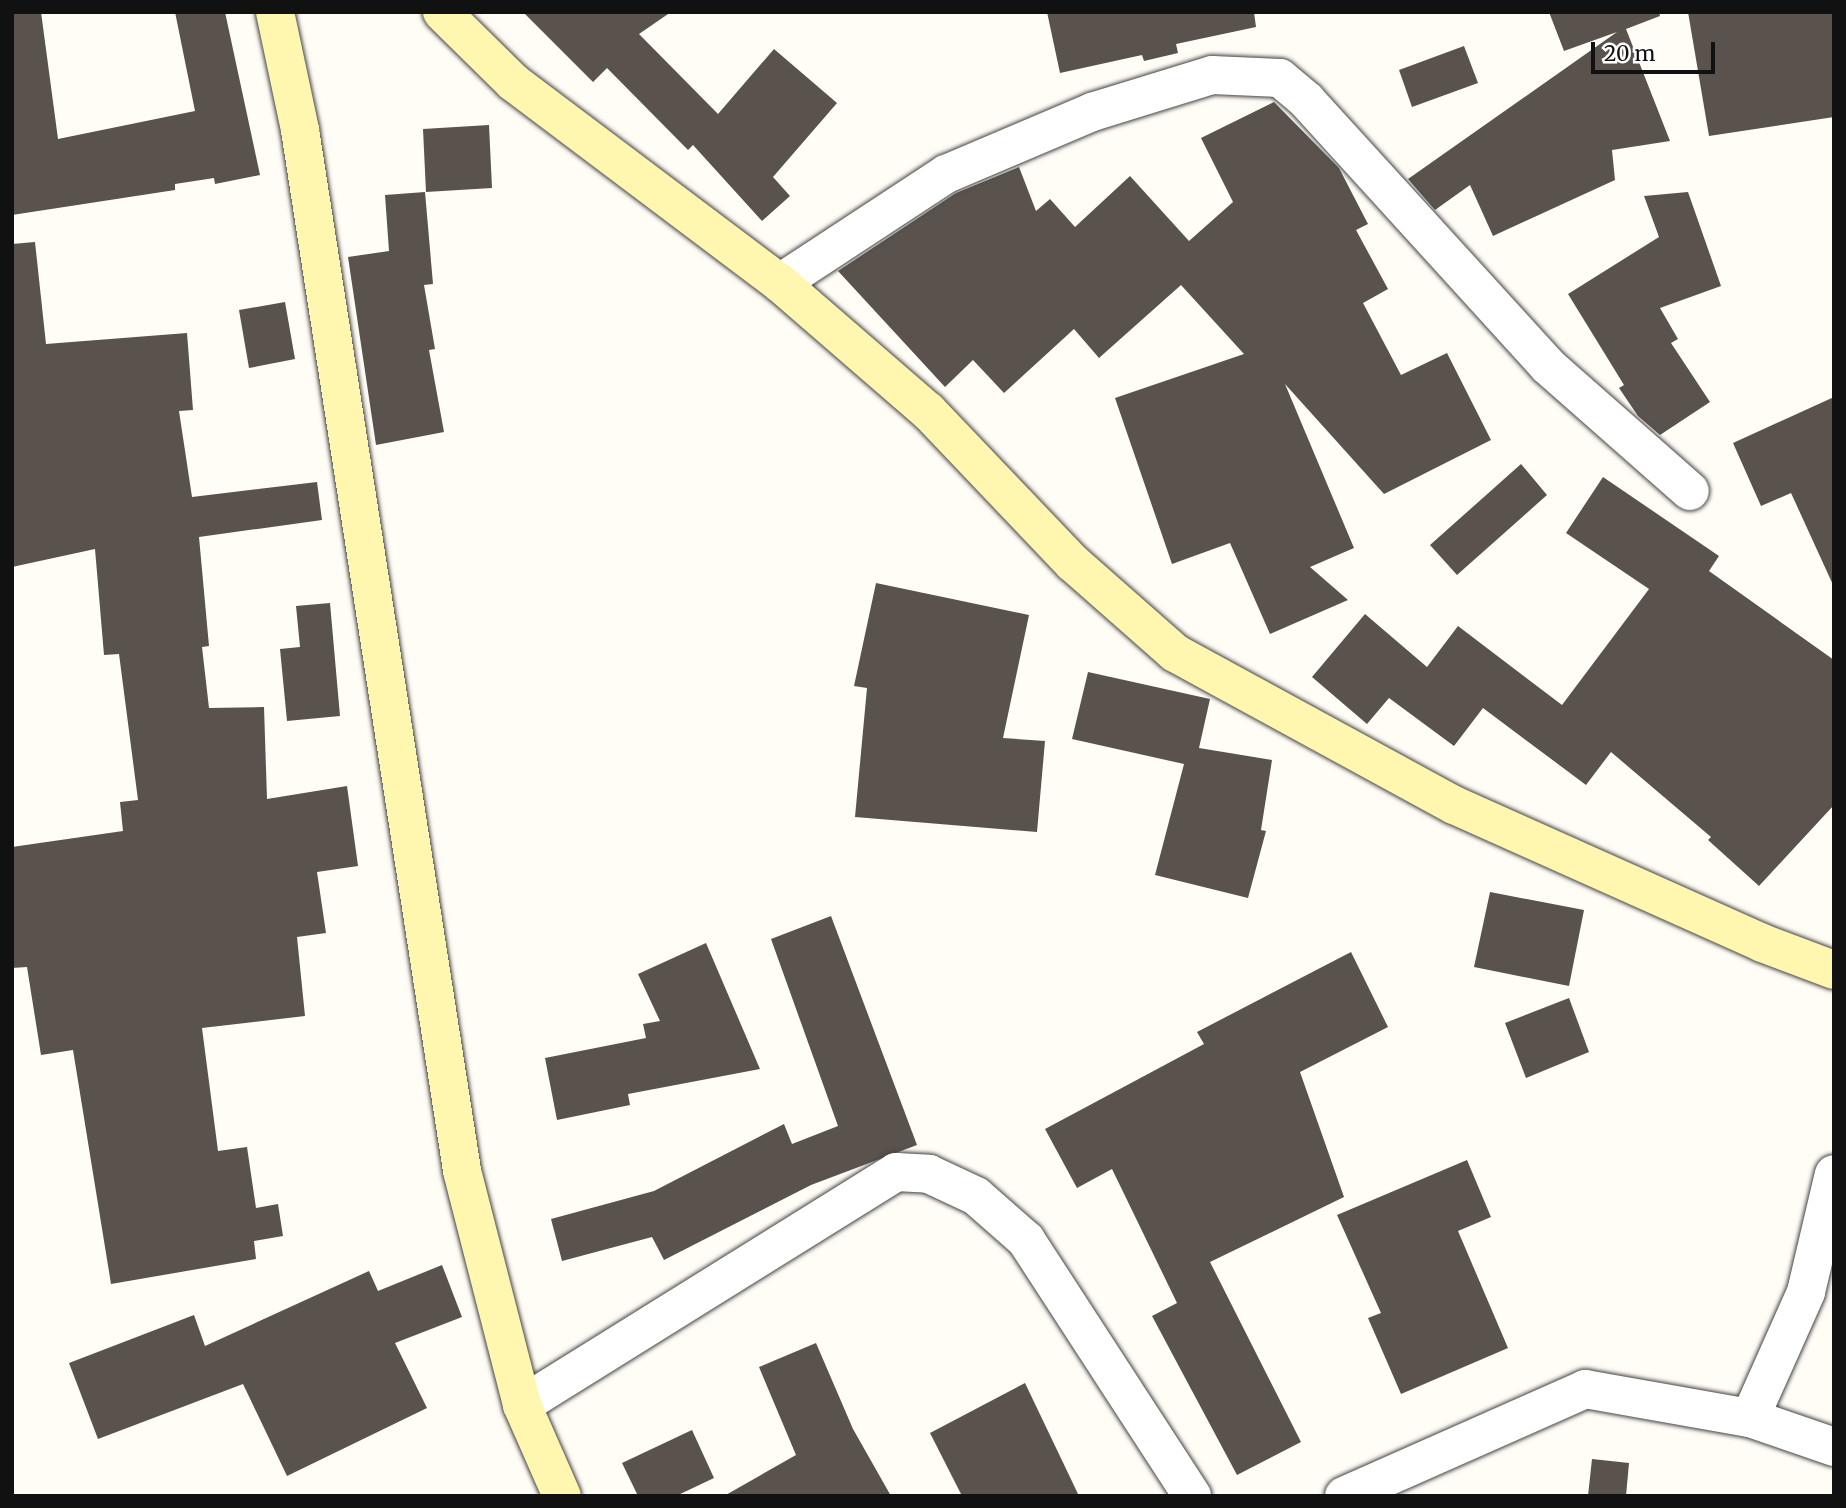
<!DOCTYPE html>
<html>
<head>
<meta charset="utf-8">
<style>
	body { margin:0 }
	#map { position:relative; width:1846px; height:1508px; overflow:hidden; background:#fffdf5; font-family:Merriweather,serif }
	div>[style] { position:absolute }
	.building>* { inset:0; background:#5a524d }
	.roads { filter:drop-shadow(0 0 2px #444) drop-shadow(0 0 2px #444) }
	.street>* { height:38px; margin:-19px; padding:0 19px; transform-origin:19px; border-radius:19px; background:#fff }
	.secondary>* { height:38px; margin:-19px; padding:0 19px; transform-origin:19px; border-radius:19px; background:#fff6b0 }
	span { translate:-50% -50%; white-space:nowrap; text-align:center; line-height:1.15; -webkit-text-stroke:7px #fff; paint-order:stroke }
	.frame { position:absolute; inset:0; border:14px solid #111; pointer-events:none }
	.scale { position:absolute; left:1591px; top:42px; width:124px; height:32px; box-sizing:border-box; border:4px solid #111; border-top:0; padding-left:9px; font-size:21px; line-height:24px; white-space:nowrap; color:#111; -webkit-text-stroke:5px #fff; paint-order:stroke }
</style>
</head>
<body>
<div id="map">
	<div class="building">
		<i style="clip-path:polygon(12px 12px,41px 12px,58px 139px,195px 111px,175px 12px,225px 12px,260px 175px,215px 184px,214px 178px,175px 184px,175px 190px,12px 215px)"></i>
		<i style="clip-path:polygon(523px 12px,671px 12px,639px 34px,718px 114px,774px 49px,837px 103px,773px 177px,790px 196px,762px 221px,693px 145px,688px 150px,607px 68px,593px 82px)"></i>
		<i style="clip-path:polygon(1047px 12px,1254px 12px,1256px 27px,1176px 44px,1178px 53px,1144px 61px,1142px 55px,1060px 73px)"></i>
		<i style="clip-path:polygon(1549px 12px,1659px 12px,1660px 16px,1626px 29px,1670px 141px,1612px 150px,1615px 180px,1493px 236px,1470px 185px,1435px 210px,1408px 179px,1617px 32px,1564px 51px)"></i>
		<i style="clip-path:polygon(1688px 12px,1834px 12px,1834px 117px,1709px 136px)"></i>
		<i style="clip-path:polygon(1464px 46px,1478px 83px,1412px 107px,1399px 70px)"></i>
		<i style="clip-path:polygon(1274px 102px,1339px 168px,1368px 224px,1356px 230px,1388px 289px,1363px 303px,1401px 375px,1447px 353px,1491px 440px,1384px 494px,1285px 384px,1354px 548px,1310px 567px,1348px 600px,1270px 634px,1230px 543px,1172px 564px,1115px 398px,1244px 354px,1181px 285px,1099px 358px,1074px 329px,1004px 393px,973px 360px,945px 387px,838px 271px,956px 193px,1019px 167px,1036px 211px,1050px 199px,1075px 227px,1130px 176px,1189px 241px,1233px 202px,1201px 138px)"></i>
		<i style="clip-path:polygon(489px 125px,492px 188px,426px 192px,423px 129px)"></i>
		<i style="clip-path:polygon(425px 192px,433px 284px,424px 285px,435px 349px,429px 350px,444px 432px,376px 445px,348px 257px,389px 251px,385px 195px)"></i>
		<i style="clip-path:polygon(1688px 192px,1721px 286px,1660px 308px,1678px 339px,1671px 343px,1710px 402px,1660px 435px,1638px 416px,1619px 388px,1624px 385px,1568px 294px,1659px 237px,1644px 196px)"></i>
		<i style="clip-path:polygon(35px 242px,46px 344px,187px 333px,193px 410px,179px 411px,192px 497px,317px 482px,322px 520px,199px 537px,209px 646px,202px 647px,209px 708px,264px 707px,267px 799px,347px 786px,358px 866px,317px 872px,326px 933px,297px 937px,305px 1016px,202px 1028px,218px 1151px,247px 1147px,256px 1208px,278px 1204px,283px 1236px,254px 1241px,256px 1259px,111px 1284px,73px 1050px,41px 1055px,27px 967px,12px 968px,12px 847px,123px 831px,120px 802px,138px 800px,119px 654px,104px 655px,95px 549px,12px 567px,12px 244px)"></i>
		<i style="clip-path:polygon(285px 302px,295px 359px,249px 368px,239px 310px)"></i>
		<i style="clip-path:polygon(1834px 397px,1834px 587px,1791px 493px,1761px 506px,1733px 443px)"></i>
		<i style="clip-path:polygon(1521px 464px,1547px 495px,1457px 575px,1430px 545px)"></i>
		<i style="clip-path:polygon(1603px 477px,1719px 556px,1709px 571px,1834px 660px,1834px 805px,1759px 886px,1708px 840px,1711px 837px,1611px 752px,1586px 785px,1483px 708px,1454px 746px,1389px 698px,1367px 724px,1312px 677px,1365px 614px,1427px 667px,1458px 626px,1562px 705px,1649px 589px,1566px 533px)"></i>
		<i style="clip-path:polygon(876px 583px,1029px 615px,1003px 738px,1045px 741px,1037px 832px,855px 817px,867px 688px,854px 686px)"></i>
		<i style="clip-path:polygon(330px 603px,340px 716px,287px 721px,280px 649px,300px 647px,296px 606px)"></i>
		<i style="clip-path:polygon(1088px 672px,1210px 699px,1199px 748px,1272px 760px,1261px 830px,1266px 831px,1248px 898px,1155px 875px,1184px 764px,1072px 739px)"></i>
		<i style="clip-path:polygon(1490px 892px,1584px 910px,1569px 986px,1474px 967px)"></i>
		<i style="clip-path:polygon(831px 916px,917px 1145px,811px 1185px,664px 1260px,652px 1237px,562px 1261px,551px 1219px,654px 1191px,784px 1124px,792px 1144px,838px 1126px,771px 939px)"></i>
		<i style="clip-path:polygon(706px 943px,760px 1069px,628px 1094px,630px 1105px,557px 1120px,545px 1058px,646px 1038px,643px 1024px,660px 1021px,638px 974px)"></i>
		<i style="clip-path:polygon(1351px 952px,1388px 1027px,1300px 1072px,1344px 1197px,1210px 1262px,1301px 1442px,1237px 1475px,1152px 1316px,1177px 1303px,1112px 1169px,1077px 1188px,1045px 1129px,1204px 1044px,1197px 1032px)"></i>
		<i style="clip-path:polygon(1569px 998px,1589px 1052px,1526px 1078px,1505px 1023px)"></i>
		<i style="clip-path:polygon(1467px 1160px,1491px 1217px,1458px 1231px,1508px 1348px,1401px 1394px,1368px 1318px,1381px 1313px,1337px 1215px)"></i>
		<i style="clip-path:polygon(442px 1265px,462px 1317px,395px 1343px,427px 1408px,287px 1476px,243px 1384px,98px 1439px,69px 1363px,194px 1315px,205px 1346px,369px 1271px,378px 1291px)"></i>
		<i style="clip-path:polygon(816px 1343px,853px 1429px,891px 1496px,724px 1496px,796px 1455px,759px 1367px)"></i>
		<i style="clip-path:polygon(1025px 1383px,1079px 1496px,962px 1496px,930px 1433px)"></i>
		<i style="clip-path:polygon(692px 1430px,714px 1478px,676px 1496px,638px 1496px,622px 1463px)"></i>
		<i style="clip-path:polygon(1592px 1459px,1629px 1463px,1626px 1496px,1588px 1496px)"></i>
	</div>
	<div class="roads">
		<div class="street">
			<i style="left:780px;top:283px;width:199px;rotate:-33.3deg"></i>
			<i style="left:946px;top:174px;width:159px;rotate:-23deg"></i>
			<i style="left:1092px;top:112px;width:126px;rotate:-17.1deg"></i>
			<i style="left:1212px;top:75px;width:68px;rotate:2.5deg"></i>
			<i style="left:1280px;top:78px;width:35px;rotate:40deg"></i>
			<i style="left:1307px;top:101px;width:358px;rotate:47.7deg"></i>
			<i style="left:1548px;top:366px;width:189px;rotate:41.4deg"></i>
			<i style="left:522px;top:1405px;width:441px;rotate:-31.9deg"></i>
			<i style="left:896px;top:1172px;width:33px;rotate:3deg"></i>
			<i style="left:929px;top:1174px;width:52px;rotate:25.1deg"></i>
			<i style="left:976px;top:1196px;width:67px;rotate:41.3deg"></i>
			<i style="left:1026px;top:1240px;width:305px;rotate:57deg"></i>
			<i style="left:1750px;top:1418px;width:138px;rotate:-66deg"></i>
			<i style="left:1806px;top:1292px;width:121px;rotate:-76.7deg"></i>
			<i style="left:1344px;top:1496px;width:264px;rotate:-23.9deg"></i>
			<i style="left:1585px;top:1389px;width:168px;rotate:10deg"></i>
			<i style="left:1750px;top:1418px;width:89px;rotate:19deg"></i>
		</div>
		<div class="secondary">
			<i style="left:275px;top:12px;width:121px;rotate:78deg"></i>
			<i style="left:300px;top:130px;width:1054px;rotate:81.15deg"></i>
			<i style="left:462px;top:1171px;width:242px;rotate:75.6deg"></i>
			<i style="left:522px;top:1405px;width:99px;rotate:66.3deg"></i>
			<i style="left:442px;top:12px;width:100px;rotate:44.6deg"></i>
			<i style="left:513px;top:82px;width:334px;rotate:37deg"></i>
			<i style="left:780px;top:283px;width:196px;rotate:40.9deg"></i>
			<i style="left:928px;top:411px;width:210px;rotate:46.4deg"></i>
			<i style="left:1073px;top:563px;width:136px;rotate:41.4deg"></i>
			<i style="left:1175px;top:653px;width:318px;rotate:28.6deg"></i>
			<i style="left:1454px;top:805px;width:338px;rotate:24.1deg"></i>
			<i style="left:1762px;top:943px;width:77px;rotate:20.6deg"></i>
		</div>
	</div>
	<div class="frame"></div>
	<div class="scale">20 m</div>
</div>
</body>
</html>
